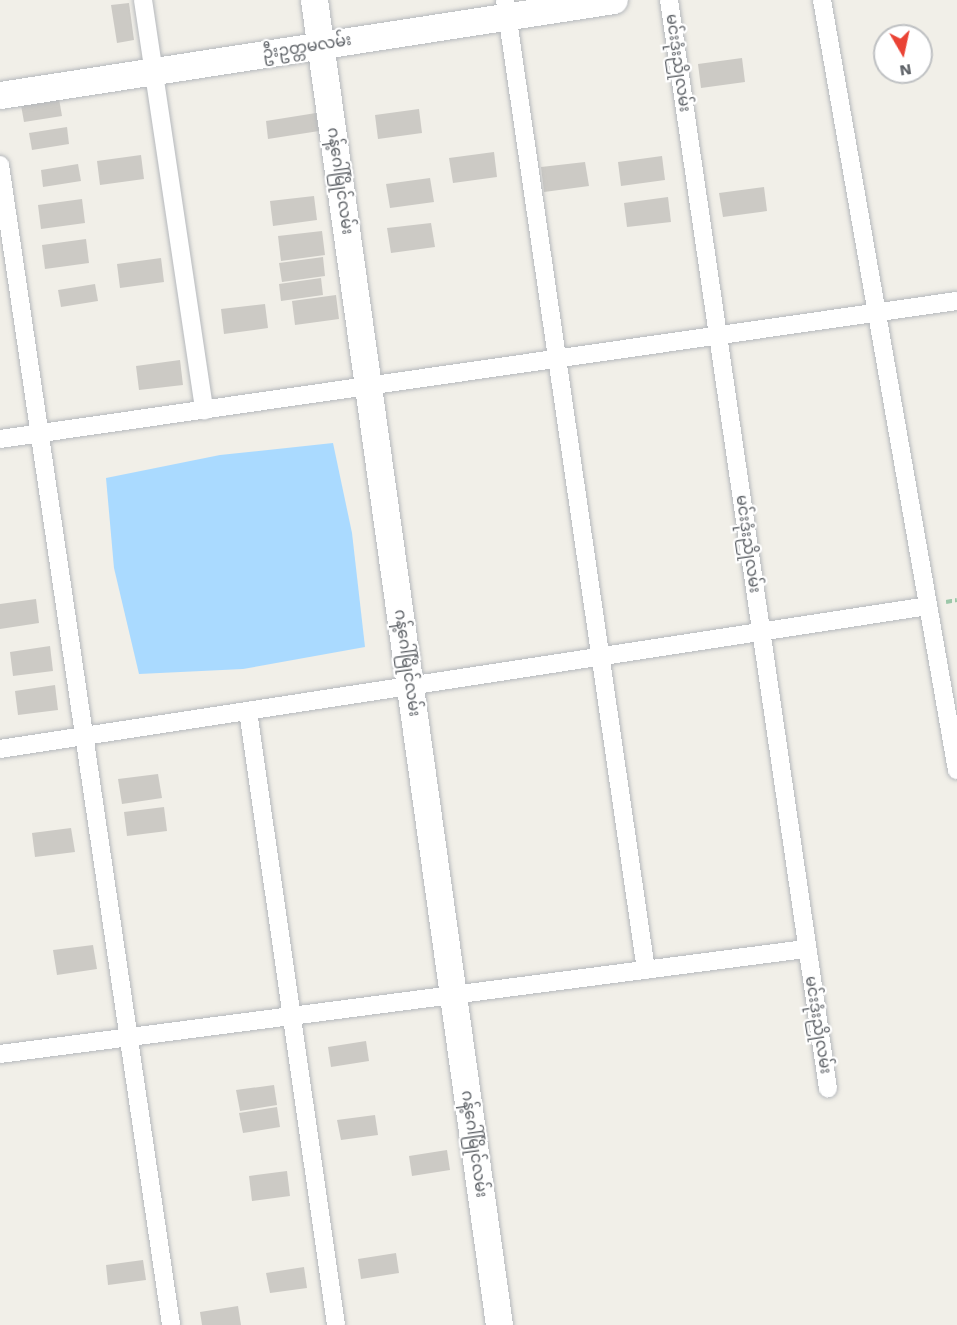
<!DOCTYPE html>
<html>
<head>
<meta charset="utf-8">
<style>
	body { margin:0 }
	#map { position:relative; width:957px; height:1325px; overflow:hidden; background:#f1efe8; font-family:"Work Sans","Noto Sans Myanmar",sans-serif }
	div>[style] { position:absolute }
	.water>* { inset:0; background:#aadaff }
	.building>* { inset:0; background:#cccac5 }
	.path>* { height:4px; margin-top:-2px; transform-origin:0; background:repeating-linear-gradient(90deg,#9cc7a9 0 6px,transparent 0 9px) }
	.roads { filter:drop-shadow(0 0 2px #b5b8bc) drop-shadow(0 0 2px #b5b8bc) }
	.street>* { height:18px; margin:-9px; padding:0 9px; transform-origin:9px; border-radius:9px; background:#fff }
	.secondary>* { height:27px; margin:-13.5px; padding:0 13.5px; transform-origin:13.5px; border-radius:13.5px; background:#fff }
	span { translate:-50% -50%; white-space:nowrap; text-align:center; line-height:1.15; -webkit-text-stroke:4.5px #fff; paint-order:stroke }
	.street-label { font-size:16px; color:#5f6368 }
	.north { position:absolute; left:873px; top:24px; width:60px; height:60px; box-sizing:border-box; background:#fff; border:2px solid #bfc1c3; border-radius:50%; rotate:171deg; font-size:16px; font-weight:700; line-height:24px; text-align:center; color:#5f6368 }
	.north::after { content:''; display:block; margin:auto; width:21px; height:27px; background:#ea4335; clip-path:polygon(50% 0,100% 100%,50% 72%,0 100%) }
</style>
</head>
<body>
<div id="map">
	<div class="water">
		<i style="clip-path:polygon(333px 443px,352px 533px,365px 647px,243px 669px,139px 674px,114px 568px,106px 478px,220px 455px)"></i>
	</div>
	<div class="building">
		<i style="clip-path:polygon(129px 3px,134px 40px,117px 43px,111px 5px)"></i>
		<i style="clip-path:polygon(742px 58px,745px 82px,701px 88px,698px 64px)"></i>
		<i style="clip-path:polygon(59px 99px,62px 116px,24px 122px,21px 105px)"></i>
		<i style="clip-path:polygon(419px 109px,422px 133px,378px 139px,375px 115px)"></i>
		<i style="clip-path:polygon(316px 113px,319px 131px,268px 139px,266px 121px)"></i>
		<i style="clip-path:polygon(67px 127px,69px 144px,32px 150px,29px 133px)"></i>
		<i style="clip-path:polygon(494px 152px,497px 177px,453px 183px,449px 158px)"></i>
		<i style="clip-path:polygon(141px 155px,144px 179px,100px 185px,97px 161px)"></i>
		<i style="clip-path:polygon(662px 156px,665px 180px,621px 186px,618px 162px)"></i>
		<i style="clip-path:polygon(585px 162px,589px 186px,544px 192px,541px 167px)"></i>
		<i style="clip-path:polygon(78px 164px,81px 181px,43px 187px,41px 170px)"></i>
		<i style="clip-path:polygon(430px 178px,434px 202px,390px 208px,386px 184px)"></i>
		<i style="clip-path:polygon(764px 187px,767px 211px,723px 217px,719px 193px)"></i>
		<i style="clip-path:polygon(314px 196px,317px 220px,273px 226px,270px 201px)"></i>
		<i style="clip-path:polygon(668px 197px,671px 222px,627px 227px,624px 203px)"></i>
		<i style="clip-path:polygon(82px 199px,85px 223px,41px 229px,38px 205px)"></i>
		<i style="clip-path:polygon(431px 223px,435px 247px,391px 253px,387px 228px)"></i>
		<i style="clip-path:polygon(322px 231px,325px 255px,281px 261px,278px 236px)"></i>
		<i style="clip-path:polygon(86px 239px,89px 263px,45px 269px,42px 245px)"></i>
		<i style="clip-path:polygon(323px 257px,325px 276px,282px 282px,279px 263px)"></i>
		<i style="clip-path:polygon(161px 258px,164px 282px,120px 288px,117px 264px)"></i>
		<i style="clip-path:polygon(321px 278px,323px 295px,281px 301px,279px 284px)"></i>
		<i style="clip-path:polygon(95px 284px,98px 301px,61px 307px,58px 290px)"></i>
		<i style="clip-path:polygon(336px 295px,339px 319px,295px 325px,292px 301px)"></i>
		<i style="clip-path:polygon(265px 304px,268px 328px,224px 334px,221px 309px)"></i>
		<i style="clip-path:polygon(180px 360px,183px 385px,139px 390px,136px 366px)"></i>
		<i style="clip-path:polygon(36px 599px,39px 623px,0 629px,0 604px)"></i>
		<i style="clip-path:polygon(50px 646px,53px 671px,13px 676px,10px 652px)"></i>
		<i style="clip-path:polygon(55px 685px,58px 710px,18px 715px,15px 691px)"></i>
		<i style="clip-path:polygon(158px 774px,162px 798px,122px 804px,118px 779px)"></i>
		<i style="clip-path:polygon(164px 807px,167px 831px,127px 836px,124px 812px)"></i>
		<i style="clip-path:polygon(71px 828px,75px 852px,35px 857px,32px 833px)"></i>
		<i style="clip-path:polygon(93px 945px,97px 969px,57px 975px,53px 950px)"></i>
		<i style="clip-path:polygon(366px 1041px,369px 1061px,331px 1067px,328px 1047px)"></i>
		<i style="clip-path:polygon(274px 1085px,277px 1105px,240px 1111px,236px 1090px)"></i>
		<i style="clip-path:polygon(277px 1107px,280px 1127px,243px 1133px,239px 1113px)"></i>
		<i style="clip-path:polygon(375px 1115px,378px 1135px,341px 1140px,337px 1120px)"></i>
		<i style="clip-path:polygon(447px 1150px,450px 1170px,412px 1176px,409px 1156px)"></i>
		<i style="clip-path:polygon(287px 1171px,290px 1196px,252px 1201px,249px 1176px)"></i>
		<i style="clip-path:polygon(396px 1253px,399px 1273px,361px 1279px,358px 1259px)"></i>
		<i style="clip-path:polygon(143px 1260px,146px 1280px,108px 1285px,106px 1265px)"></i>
		<i style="clip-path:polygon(304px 1267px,307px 1288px,270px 1293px,266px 1273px)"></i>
		<i style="clip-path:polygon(238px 1306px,241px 1325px,202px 1325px,200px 1312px)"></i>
	</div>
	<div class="path">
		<i style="left:946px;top:602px;width:11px;rotate:-10deg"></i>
	</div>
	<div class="roads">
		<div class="street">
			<i style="left:143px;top:0;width:415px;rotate:81.5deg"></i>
			<i style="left:505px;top:0;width:980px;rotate:81.73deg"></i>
			<i style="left:669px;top:0;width:1100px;rotate:81.69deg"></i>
			<i style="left:822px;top:0;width:782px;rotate:80.06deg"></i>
			<i style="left:0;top:165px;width:1173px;rotate:81.61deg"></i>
			<i style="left:0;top:439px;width:967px;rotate:-8.21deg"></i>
			<i style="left:248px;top:711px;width:620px;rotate:81.84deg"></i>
			<i style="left:0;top:749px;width:939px;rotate:-8.76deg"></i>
			<i style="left:0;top:1054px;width:812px;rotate:-7.43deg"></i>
		</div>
		<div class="secondary">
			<i style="left:314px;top:0;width:1338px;rotate:82.05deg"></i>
			<i style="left:0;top:95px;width:621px;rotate:-8.8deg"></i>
		</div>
	</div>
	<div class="street-label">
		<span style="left:307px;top:47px;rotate:-9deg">ဦးဥတ္တမလမ်း</span>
		<span style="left:678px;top:63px;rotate:82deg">မင်းဒုံးညိုလမ်း</span>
		<span style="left:340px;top:181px;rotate:82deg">ဂန့်ဂေါ်မြိုင်လမ်း</span>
		<span style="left:748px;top:544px;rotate:82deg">မင်းဒုံးညိုလမ်း</span>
		<span style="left:407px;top:663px;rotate:82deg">ဂန့်ဂေါ်မြိုင်လမ်း</span>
		<span style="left:818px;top:1025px;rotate:81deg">မင်းဒုံးညိုလမ်း</span>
		<span style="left:474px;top:1144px;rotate:82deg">ဂန့်ဂေါ်မြိုင်လမ်း</span>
	</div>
	<div class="north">N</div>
</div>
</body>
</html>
